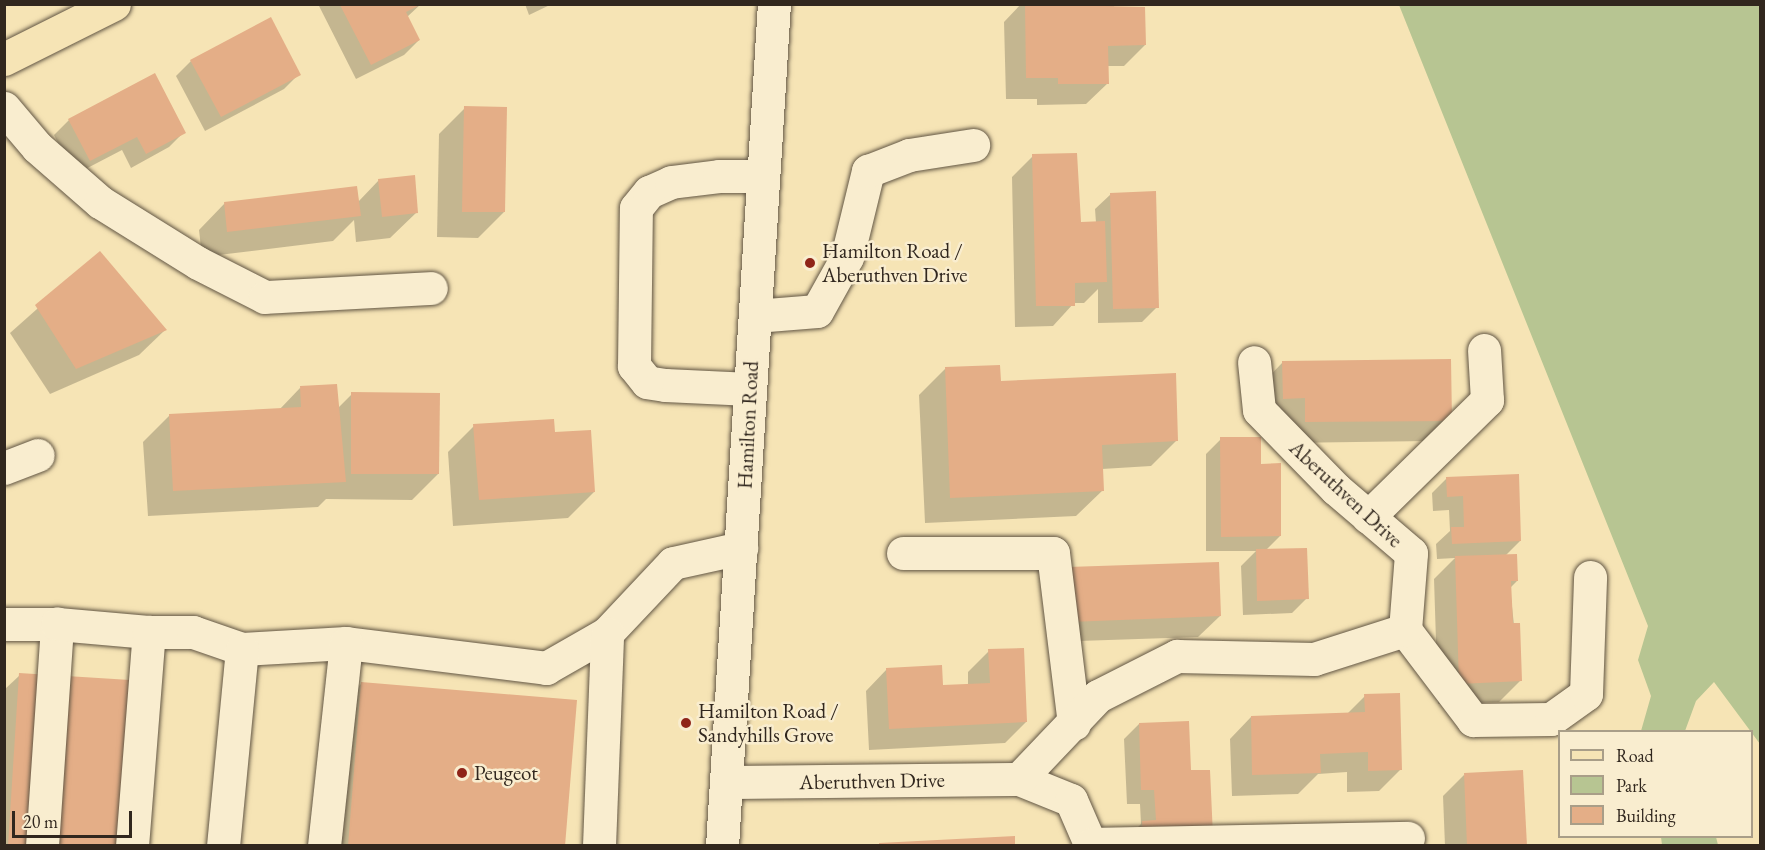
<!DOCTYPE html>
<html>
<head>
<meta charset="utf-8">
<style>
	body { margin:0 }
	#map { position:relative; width:1765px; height:850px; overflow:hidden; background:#f6e4b5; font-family:"EB Garamond",serif }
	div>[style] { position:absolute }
	.green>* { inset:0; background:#b7c592 }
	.shadow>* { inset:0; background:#0003 }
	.building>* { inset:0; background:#e4ae87 }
	.roads { filter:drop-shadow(0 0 2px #625644) drop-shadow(0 0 2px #625644) }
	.minor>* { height:33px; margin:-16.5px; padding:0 16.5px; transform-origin:16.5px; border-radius:16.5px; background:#f9edcf }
	.major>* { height:33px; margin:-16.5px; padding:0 16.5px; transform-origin:16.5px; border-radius:16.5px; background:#f6e4b5 }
	.dots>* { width:16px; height:16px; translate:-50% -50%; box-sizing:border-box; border:3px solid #f9edcf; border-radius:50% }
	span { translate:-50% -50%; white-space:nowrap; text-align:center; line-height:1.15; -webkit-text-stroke:5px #f9edcf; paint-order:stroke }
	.poi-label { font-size:21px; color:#31271e }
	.left { translate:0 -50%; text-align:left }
	.street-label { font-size:21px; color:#31271e }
	.frame { position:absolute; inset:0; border:6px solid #31271e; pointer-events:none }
	.legend { position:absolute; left:1558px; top:730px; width:195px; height:108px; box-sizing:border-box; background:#f9edcf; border:2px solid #a99e88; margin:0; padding:8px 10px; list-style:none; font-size:18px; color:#31271e }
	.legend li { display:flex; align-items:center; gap:12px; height:30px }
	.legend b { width:30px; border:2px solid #a99e88 }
	.scale { position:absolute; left:12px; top:811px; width:120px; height:27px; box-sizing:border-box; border:3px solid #31271e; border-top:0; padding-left:8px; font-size:18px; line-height:21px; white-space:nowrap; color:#31271e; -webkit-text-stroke:4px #f9edcf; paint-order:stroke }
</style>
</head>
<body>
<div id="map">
	<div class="green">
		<i style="clip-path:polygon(1399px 5px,1760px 5px,1760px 744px,1714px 682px,1696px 701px,1685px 731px,1641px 731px,1651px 696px,1638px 660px,1648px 626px)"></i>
		<i style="clip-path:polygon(1661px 837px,1716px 837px,1718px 845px,1662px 845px)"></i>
	</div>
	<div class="shadow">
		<i style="clip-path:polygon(318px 4px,421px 4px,407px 17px,419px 40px,404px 55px,356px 79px)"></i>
		<i style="clip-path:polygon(525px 4px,552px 4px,529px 15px)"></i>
		<i style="clip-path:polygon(1021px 4px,1112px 4px,1145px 45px,1124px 66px,1107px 66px,1108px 83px,1086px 104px,1037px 105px,1037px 99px,1006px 99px,1004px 22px)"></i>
		<i style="clip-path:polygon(191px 61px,299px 74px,284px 89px,205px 131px,176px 76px)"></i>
		<i style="clip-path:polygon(154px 75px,184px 132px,169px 147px,131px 168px,122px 150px,74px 175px,54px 135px,69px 120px)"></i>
		<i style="clip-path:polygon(465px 108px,504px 212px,478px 238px,437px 237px,439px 134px)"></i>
		<i style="clip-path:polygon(1033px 156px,1080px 223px,1096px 223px,1095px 209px,1111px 194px,1157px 307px,1142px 322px,1098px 323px,1098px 289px,1084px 303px,1074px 303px,1053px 326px,1015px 327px,1012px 177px)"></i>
		<i style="clip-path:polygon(379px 180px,417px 212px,390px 238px,356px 242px,354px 220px,333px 241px,202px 257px,199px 230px,225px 203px,358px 202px)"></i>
		<i style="clip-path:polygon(100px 253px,165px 330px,139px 355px,50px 394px,10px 333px)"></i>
		<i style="clip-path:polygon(1283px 362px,1450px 420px,1429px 441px,1284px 443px,1262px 384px)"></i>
		<i style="clip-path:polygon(945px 369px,999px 383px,1177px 440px,1151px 466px,1102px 469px,1103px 490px,1076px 516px,925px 523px,919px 395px)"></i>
		<i style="clip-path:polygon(300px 388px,338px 408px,352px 394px,438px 474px,412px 500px,326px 499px,318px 507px,148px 516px,143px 442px,170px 415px,279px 410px)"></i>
		<i style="clip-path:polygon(474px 426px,554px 434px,594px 492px,568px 518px,453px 526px,448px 452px)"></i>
		<i style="clip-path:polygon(1221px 439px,1280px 536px,1265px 551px,1307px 598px,1292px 613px,1243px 615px,1241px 566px,1256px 551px,1206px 551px,1206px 454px)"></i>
		<i style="clip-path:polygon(1447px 478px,1520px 541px,1505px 556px,1517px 581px,1510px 588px,1520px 681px,1499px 702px,1438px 704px,1434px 579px,1455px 558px,1437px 559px,1436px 544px,1450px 531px,1449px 510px,1433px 511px,1432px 493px)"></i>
		<i style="clip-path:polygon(1047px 590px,1220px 616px,1198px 637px,1049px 642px)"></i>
		<i style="clip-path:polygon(989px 651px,1026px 722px,1005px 743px,869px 750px,866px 691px,887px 669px,942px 687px,968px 685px,968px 672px)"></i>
		<i style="clip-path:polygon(20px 675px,119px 846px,4px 846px,4px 690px)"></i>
		<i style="clip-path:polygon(362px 683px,563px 846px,329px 846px,341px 705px)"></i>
		<i style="clip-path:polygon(1365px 696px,1401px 769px,1379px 791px,1347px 792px,1347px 772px,1318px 774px,1298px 794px,1232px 796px,1230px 739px,1251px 717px,1347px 714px)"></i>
		<i style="clip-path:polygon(1139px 724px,1190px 772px,1211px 835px,1128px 837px,1141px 824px,1140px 804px,1127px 804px,1124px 739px)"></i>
		<i style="clip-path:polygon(1464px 775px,1525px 846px,1445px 846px,1443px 796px)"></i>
	</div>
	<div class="building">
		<i style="clip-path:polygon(1025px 4px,1145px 7px,1146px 45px,1108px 46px,1109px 84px,1058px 84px,1058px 78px,1026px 78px)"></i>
		<i style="clip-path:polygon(340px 5px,420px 5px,406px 12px,420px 40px,371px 65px)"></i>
		<i style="clip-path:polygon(271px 17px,301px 75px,221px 117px,190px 60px)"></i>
		<i style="clip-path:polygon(155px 73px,186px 133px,146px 154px,137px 137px,90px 161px,68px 119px)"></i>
		<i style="clip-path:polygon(464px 106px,507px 107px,505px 212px,462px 212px)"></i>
		<i style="clip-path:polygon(1077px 153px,1081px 222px,1105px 221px,1107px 282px,1075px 283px,1075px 306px,1036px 306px,1032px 154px)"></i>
		<i style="clip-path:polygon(415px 175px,418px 213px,382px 217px,378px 179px)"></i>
		<i style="clip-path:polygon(357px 186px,361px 216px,227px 232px,224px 202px)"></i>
		<i style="clip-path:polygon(1156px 191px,1159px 308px,1113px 309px,1110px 193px)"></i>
		<i style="clip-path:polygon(100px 251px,167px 330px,76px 369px,35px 305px)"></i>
		<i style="clip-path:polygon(1451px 359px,1452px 421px,1305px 422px,1305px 398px,1283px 399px,1282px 361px)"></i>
		<i style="clip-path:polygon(1000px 365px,1001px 381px,1176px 373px,1178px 441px,1102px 445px,1104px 491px,950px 498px,945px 367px)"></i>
		<i style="clip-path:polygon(337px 384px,346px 482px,173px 491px,169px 414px,301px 407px,300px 386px)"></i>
		<i style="clip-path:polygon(351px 392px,440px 393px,439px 474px,351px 474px)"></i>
		<i style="clip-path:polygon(554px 419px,555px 432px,591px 430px,595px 492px,479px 500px,473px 424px)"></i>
		<i style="clip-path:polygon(1220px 437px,1261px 437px,1261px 464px,1281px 463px,1281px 536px,1221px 537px)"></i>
		<i style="clip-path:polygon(1519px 474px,1521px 541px,1452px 544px,1451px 527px,1464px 527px,1463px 496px,1447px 497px,1446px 477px)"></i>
		<i style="clip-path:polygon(1307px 548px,1309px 599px,1257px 601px,1256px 549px)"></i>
		<i style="clip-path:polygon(1517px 554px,1518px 581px,1511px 581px,1513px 623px,1520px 623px,1522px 681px,1459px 684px,1455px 556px)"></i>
		<i style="clip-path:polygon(1219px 562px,1221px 616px,1070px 622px,1068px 567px)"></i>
		<i style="clip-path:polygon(1024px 648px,1027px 722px,889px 729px,886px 668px,942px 665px,943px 685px,990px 683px,988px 649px)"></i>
		<i style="clip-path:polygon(19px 673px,130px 680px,120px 846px,8px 846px)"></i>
		<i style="clip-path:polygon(361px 682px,577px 700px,565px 846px,348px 846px)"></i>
		<i style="clip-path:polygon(1400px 693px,1402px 770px,1368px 771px,1368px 752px,1320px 754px,1321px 773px,1252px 775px,1251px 716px,1365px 712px,1364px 694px)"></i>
		<i style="clip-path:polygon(1189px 721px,1191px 770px,1210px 770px,1213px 836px,1143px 839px,1142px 821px,1156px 820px,1154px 790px,1141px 790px,1139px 723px)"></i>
		<i style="clip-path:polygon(1523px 770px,1527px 846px,1467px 846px,1464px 773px)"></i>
		<i style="clip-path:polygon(1015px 836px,1015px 846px,879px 846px,879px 843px)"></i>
	</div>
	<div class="roads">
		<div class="minor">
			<i style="left:4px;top:108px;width:51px;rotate:49.8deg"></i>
			<i style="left:37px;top:147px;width:84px;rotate:41.1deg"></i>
			<i style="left:100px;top:202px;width:115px;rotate:31.9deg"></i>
			<i style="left:198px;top:263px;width:75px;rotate:26.9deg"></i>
			<i style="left:265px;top:297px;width:166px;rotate:-3.1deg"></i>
			<i style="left:755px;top:316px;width:62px;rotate:-4.6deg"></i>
			<i style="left:817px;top:311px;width:62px;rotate:-60.9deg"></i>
			<i style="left:847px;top:257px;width:89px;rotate:-76.3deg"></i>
			<i style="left:868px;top:171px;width:44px;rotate:-21.3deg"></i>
			<i style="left:909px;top:155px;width:65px;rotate:-8.9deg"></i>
			<i style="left:750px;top:389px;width:85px;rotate:-177.3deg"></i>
			<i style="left:665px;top:385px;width:18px;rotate:-171deg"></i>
			<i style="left:647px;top:382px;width:21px;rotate:-129deg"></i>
			<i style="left:634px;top:366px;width:158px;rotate:-89.3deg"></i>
			<i style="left:636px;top:208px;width:21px;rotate:-51deg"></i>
			<i style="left:649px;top:192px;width:24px;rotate:-24deg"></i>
			<i style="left:671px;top:182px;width:48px;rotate:-7.1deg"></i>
			<i style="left:719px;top:176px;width:44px"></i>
			<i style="left:4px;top:468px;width:36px;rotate:-21deg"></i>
			<i style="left:1368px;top:517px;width:167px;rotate:-44.5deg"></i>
			<i style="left:1487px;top:400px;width:50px;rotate:-93.4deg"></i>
			<i style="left:903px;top:553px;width:150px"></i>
			<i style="left:1053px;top:553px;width:172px;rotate:83deg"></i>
			<i style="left:4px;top:624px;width:53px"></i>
			<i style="left:1405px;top:630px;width:113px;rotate:52.9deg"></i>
			<i style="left:1473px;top:720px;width:78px;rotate:-0.7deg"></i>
			<i style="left:1551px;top:719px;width:43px;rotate:-35.5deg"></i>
			<i style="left:1586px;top:694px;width:117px;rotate:-88deg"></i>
			<i style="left:1019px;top:779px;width:56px;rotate:22deg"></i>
			<i style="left:1071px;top:800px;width:50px;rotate:66.5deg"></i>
			<i style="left:726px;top:782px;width:293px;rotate:-0.6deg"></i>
			<i style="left:1019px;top:779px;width:115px;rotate:-46.4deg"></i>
			<i style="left:1098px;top:696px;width:89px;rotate:-26.9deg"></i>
			<i style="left:1177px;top:656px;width:137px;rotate:1.3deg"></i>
			<i style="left:1314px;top:659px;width:96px;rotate:-17.7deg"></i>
			<i style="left:1405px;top:630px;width:77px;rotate:-85.5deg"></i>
			<i style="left:1411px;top:553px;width:99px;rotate:-139.5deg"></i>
			<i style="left:1336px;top:489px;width:110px;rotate:-134.3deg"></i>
			<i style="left:1259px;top:410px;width:48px;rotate:-95.9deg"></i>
			<i style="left:1092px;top:844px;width:316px;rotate:-1.1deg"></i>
			<i style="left:42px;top:846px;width:223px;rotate:-86.1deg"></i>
			<i style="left:57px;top:624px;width:92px;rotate:5deg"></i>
			<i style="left:132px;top:846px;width:215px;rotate:-85.5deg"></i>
			<i style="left:149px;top:632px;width:44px"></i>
			<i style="left:193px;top:632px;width:52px;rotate:19.1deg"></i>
			<i style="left:242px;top:649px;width:104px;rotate:-3.3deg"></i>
			<i style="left:346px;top:643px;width:202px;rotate:7.1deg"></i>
			<i style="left:546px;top:668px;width:70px;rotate:-29.8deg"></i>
			<i style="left:607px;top:633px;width:96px;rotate:-46.7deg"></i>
			<i style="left:673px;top:563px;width:70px;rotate:-12.4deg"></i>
			<i style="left:223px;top:846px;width:198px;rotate:-84.5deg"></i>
			<i style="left:324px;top:846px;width:204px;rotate:-83.8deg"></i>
			<i style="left:599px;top:846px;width:213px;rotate:-87.8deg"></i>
			<i style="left:722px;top:846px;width:844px;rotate:-86.47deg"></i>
		</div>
		<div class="major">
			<i style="left:4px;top:59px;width:123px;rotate:-26.6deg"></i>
		</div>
	</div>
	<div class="dots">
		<i style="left:810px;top:263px;background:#8f2418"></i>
		<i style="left:686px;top:723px;background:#8f2418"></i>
		<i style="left:462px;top:773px;background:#8f2418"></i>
	</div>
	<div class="poi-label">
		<span class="left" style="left:822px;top:263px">Hamilton Road /<br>Aberuthven Drive</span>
		<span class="left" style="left:698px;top:723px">Hamilton Road /<br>Sandyhills Grove</span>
		<span class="left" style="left:474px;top:773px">Peugeot</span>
	</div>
	<div class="street-label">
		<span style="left:748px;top:425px;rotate:-87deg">Hamilton Road</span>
		<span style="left:1346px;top:494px;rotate:43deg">Aberuthven Drive</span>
		<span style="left:872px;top:781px;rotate:-1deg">Aberuthven Drive</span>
	</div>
	<div class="frame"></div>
	<ul class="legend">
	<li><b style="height:8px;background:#f6e4b5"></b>Road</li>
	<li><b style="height:16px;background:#b7c592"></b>Park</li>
	<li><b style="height:16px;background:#e4ae87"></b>Building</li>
	</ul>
	<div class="scale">20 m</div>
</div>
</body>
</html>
